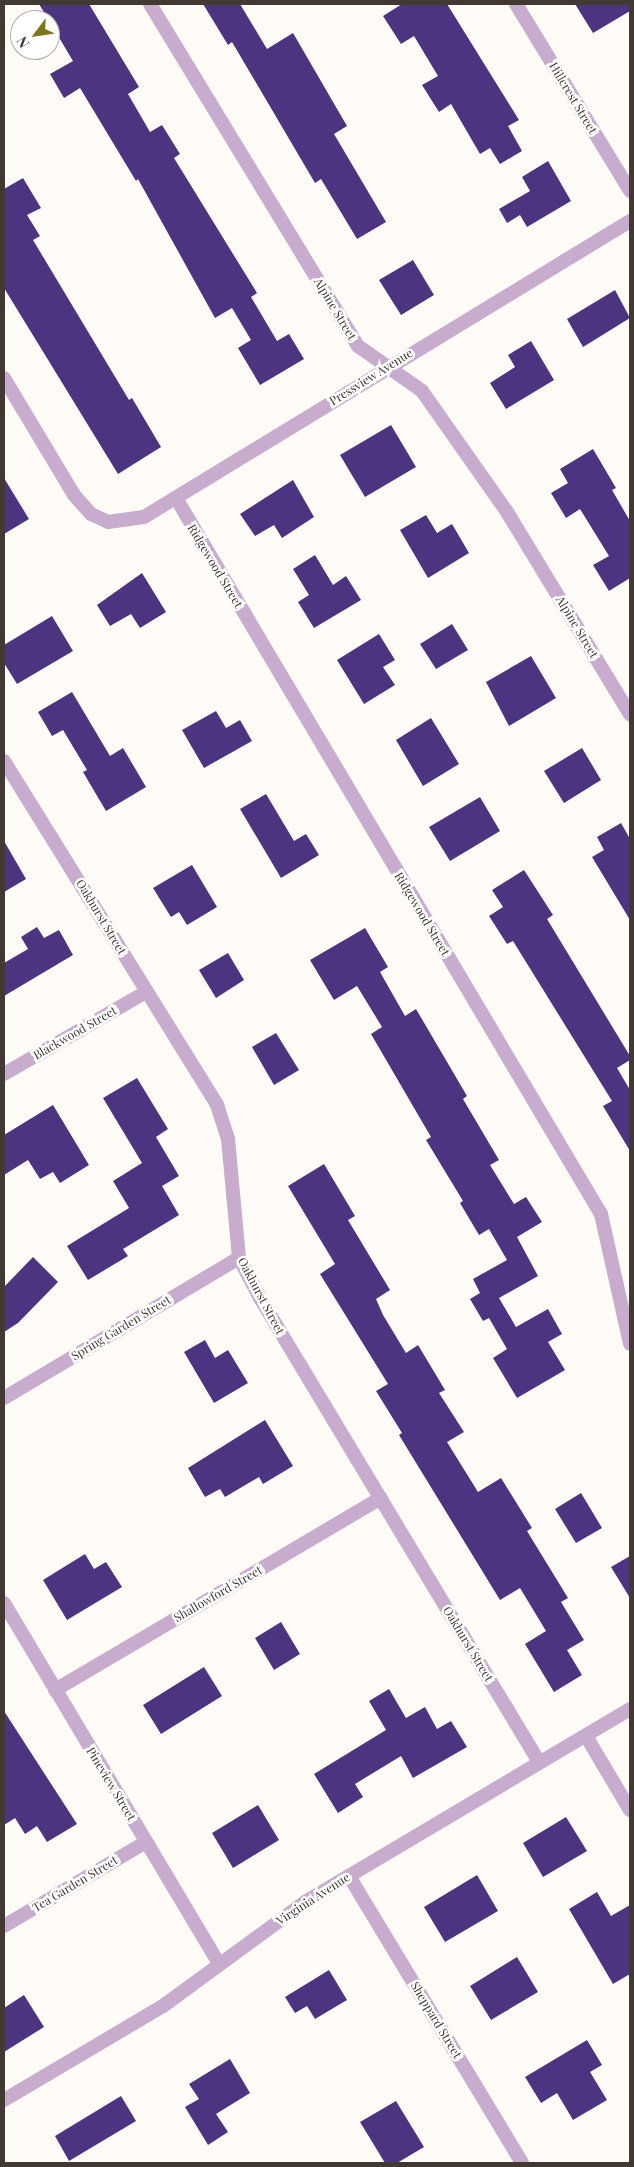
<!DOCTYPE html>
<html>
<head>
<meta charset="utf-8">
<style>
	body { margin:0 }
	#map { position:relative; width:634px; height:2167px; overflow:hidden; background:#fffbf7; font-family:"Playfair Display",serif }
	div>[style] { position:absolute }
	.building>* { inset:0; background:#4c3480 }
	.minor>* { height:14px; margin:-7px; padding:0 7px; transform-origin:7px; border-radius:7px; background:#c7acce }
	span { translate:-50% -50%; white-space:nowrap; text-align:center; line-height:1.15; -webkit-text-stroke:5px #fff; paint-order:stroke }
	.street-label { font-size:12px; color:#413932 }
	.frame { position:absolute; inset:0; border:5px solid #413932; pointer-events:none }
	.north { position:absolute; left:10px; top:10px; width:50px; height:50px; box-sizing:border-box; background:#fff; border:1px solid #b3b0ad; border-radius:50%; rotate:239deg; font-size:14px; font-weight:700; line-height:20px; text-align:center; color:#413932 }
	.north::after { content:''; display:block; margin:auto; width:18px; height:22px; background:#7d771b; clip-path:polygon(50% 0,100% 100%,50% 72%,0 100%) }
</style>
</head>
<body>
<div id="map">
	<div class="building">
		<i style="clip-path:polygon(39px 4px,89px 4px,139px 87px,128px 94px,150px 132px,162px 125px,180px 154px,174px 158px,257px 293px,251px 297px,277px 341px,289px 334px,304px 359px,260px 385px,238px 348px,251px 340px,232px 308px,215px 318px,138px 179px,136px 181px,80px 88px,64px 98px,50px 74px,73px 61px)"></i>
		<i style="clip-path:polygon(203px 4px,240px 4px,267px 49px,293px 33px,347px 126px,334px 134px,386px 222px,357px 239px,321px 179px,315px 183px,232px 42px,228px 45px)"></i>
		<i style="clip-path:polygon(402px 4px,447px 4px,519px 120px,508px 126px,522px 151px,500px 164px,490px 148px,480px 154px,451px 104px,439px 112px,422px 85px,438px 76px,414px 36px,401px 44px,383px 16px)"></i>
		<i style="clip-path:polygon(575px 4px,630px 4px,630px 11px,593px 33px)"></i>
		<i style="clip-path:polygon(548px 161px,571px 201px,527px 227px,520px 215px,507px 223px,499px 209px,530px 191px,522px 177px)"></i>
		<i style="clip-path:polygon(23px 178px,41px 208px,27px 215px,40px 236px,33px 240px,129px 400px,132px 398px,161px 447px,118px 474px,4px 288px,4px 189px)"></i>
		<i style="clip-path:polygon(413px 260px,434px 295px,401px 315px,379px 280px)"></i>
		<i style="clip-path:polygon(615px 290px,630px 318px,583px 347px,567px 319px)"></i>
		<i style="clip-path:polygon(531px 341px,554px 380px,506px 409px,490px 383px,515px 367px,508px 355px)"></i>
		<i style="clip-path:polygon(391px 425px,416px 467px,365px 497px,340px 455px)"></i>
		<i style="clip-path:polygon(593px 449px,616px 488px,612px 490px,630px 521px,630px 578px,609px 591px,593px 565px,609px 556px,580px 509px,566px 518px,551px 493px,568px 483px,560px 469px)"></i>
		<i style="clip-path:polygon(4px 478px,29px 519px,4px 534px)"></i>
		<i style="clip-path:polygon(293px 480px,314px 517px,282px 538px,274px 525px,255px 536px,240px 514px)"></i>
		<i style="clip-path:polygon(426px 515px,437px 533px,452px 524px,469px 553px,428px 578px,400px 530px)"></i>
		<i style="clip-path:polygon(315px 555px,333px 585px,346px 576px,361px 600px,314px 628px,298px 602px,309px 595px,293px 569px)"></i>
		<i style="clip-path:polygon(142px 573px,166px 612px,140px 628px,131px 614px,110px 626px,97px 605px)"></i>
		<i style="clip-path:polygon(52px 616px,73px 651px,17px 684px,4px 663px,4px 645px)"></i>
		<i style="clip-path:polygon(452px 624px,468px 650px,436px 669px,420px 644px)"></i>
		<i style="clip-path:polygon(379px 634px,395px 660px,383px 667px,395px 685px,364px 704px,337px 660px)"></i>
		<i style="clip-path:polygon(531px 656px,556px 698px,509px 726px,486px 682px)"></i>
		<i style="clip-path:polygon(72px 692px,110px 756px,123px 748px,146px 787px,106px 811px,83px 772px,87px 770px,63px 730px,52px 736px,38px 712px)"></i>
		<i style="clip-path:polygon(216px 711px,226px 728px,240px 720px,252px 741px,204px 768px,182px 730px)"></i>
		<i style="clip-path:polygon(431px 718px,459px 764px,423px 786px,396px 740px)"></i>
		<i style="clip-path:polygon(582px 748px,601px 780px,564px 803px,544px 771px)"></i>
		<i style="clip-path:polygon(266px 794px,294px 841px,306px 834px,319px 855px,281px 878px,240px 809px)"></i>
		<i style="clip-path:polygon(480px 797px,500px 831px,450px 861px,429px 827px)"></i>
		<i style="clip-path:polygon(621px 823px,630px 839px,630px 920px,592px 857px,604px 850px,597px 837px)"></i>
		<i style="clip-path:polygon(4px 841px,26px 879px,4px 892px)"></i>
		<i style="clip-path:polygon(192px 865px,217px 907px,187px 925px,179px 912px,171px 917px,153px 888px)"></i>
		<i style="clip-path:polygon(524px 870px,553px 915px,547px 919px,630px 1056px,630px 1060px,617px 1068px,630px 1090px,630px 1151px,603px 1106px,612px 1101px,513px 941px,507px 944px,489px 916px,503px 907px,492px 890px)"></i>
		<i style="clip-path:polygon(37px 927px,44px 938px,59px 930px,73px 955px,4px 996px,4px 963px,28px 949px,21px 937px)"></i>
		<i style="clip-path:polygon(365px 928px,388px 967px,380px 972px,405px 1016px,416px 1009px,467px 1096px,463px 1099px,499px 1160px,490px 1165px,514px 1204px,526px 1197px,542px 1222px,517px 1237px,538px 1276px,499px 1298px,516px 1327px,548px 1309px,562px 1334px,548px 1342px,565px 1370px,517px 1398px,493px 1358px,507px 1349px,489px 1318px,483px 1321px,470px 1299px,480px 1293px,473px 1279px,507px 1260px,489px 1229px,479px 1235px,460px 1203px,463px 1201px,426px 1140px,431px 1137px,371px 1034px,382px 1027px,357px 986px,334px 1000px,310px 960px)"></i>
		<i style="clip-path:polygon(228px 953px,244px 980px,216px 998px,199px 970px)"></i>
		<i style="clip-path:polygon(276px 1033px,299px 1070px,274px 1085px,252px 1047px)"></i>
		<i style="clip-path:polygon(137px 1078px,168px 1129px,156px 1137px,179px 1176px,162px 1186px,179px 1215px,123px 1249px,128px 1256px,88px 1280px,67px 1246px,129px 1208px,113px 1181px,142px 1163px,103px 1098px)"></i>
		<i style="clip-path:polygon(53px 1105px,89px 1165px,60px 1183px,53px 1172px,40px 1179px,28px 1160px,4px 1175px,4px 1135px)"></i>
		<i style="clip-path:polygon(324px 1164px,355px 1216px,348px 1220px,390px 1290px,376px 1299px,383px 1315px,406px 1353px,418px 1345px,445px 1390px,439px 1393px,464px 1432px,447px 1442px,478px 1492px,501px 1478px,532px 1528px,527px 1531px,568px 1598px,561px 1602px,584px 1640px,567px 1650px,582px 1675px,554px 1692px,525px 1644px,546px 1631px,520px 1588px,500px 1600px,399px 1435px,402px 1433px,376px 1391px,388px 1384px,320px 1274px,335px 1264px,288px 1186px)"></i>
		<i style="clip-path:polygon(33px 1257px,58px 1282px,18px 1323px,4px 1332px,4px 1287px)"></i>
		<i style="clip-path:polygon(205px 1340px,215px 1358px,228px 1350px,248px 1383px,214px 1403px,184px 1352px)"></i>
		<i style="clip-path:polygon(265px 1420px,293px 1466px,263px 1484px,259px 1477px,225px 1497px,220px 1489px,205px 1497px,188px 1468px)"></i>
		<i style="clip-path:polygon(581px 1493px,602px 1528px,576px 1543px,555px 1509px)"></i>
		<i style="clip-path:polygon(85px 1554px,94px 1569px,106px 1562px,122px 1587px,67px 1620px,43px 1580px)"></i>
		<i style="clip-path:polygon(630px 1556px,630px 1598px,611px 1567px)"></i>
		<i style="clip-path:polygon(281px 1622px,300px 1654px,274px 1670px,255px 1638px)"></i>
		<i style="clip-path:polygon(204px 1667px,222px 1696px,161px 1734px,143px 1705px)"></i>
		<i style="clip-path:polygon(389px 1689px,406px 1718px,425px 1707px,437px 1729px,451px 1721px,467px 1747px,413px 1778px,401px 1756px,355px 1784px,363px 1797px,338px 1813px,314px 1774px,386px 1730px,369px 1701px)"></i>
		<i style="clip-path:polygon(4px 1711px,77px 1824px,47px 1842px,37px 1826px,25px 1834px,15px 1818px,4px 1825px)"></i>
		<i style="clip-path:polygon(258px 1805px,279px 1840px,233px 1868px,212px 1833px)"></i>
		<i style="clip-path:polygon(566px 1817px,587px 1851px,543px 1877px,523px 1843px)"></i>
		<i style="clip-path:polygon(477px 1875px,498px 1911px,445px 1942px,424px 1907px)"></i>
		<i style="clip-path:polygon(597px 1892px,611px 1916px,630px 1905px,630px 1974px,613px 1984px,569px 1909px)"></i>
		<i style="clip-path:polygon(517px 1957px,538px 1992px,491px 2020px,470px 1986px)"></i>
		<i style="clip-path:polygon(329px 1970px,347px 2000px,315px 2019px,307px 2006px,295px 2013px,285px 1997px)"></i>
		<i style="clip-path:polygon(24px 1995px,44px 2027px,4px 2052px,4px 2008px)"></i>
		<i style="clip-path:polygon(587px 2040px,602px 2065px,590px 2072px,607px 2100px,573px 2120px,557px 2093px,541px 2103px,525px 2077px)"></i>
		<i style="clip-path:polygon(230px 2059px,250px 2093px,216px 2114px,228px 2132px,208px 2145px,185px 2107px,199px 2099px,189px 2084px)"></i>
		<i style="clip-path:polygon(121px 2096px,136px 2121px,69px 2161px,55px 2136px)"></i>
		<i style="clip-path:polygon(396px 2101px,424px 2147px,397px 2163px,385px 2163px,360px 2122px)"></i>
	</div>
	<div class="minor">
		<i style="left:150px;top:4px;width:400px;rotate:58.7deg"></i>
		<i style="left:358px;top:346px;width:78px;rotate:35.1deg"></i>
		<i style="left:422px;top:391px;width:148px;rotate:54.9deg"></i>
		<i style="left:507px;top:512px;width:237px;rotate:58.7deg"></i>
		<i style="left:516px;top:4px;width:219px;rotate:58.6deg"></i>
		<i style="left:4px;top:378px;width:136px;rotate:59.1deg"></i>
		<i style="left:74px;top:495px;width:25px;rotate:48deg"></i>
		<i style="left:91px;top:514px;width:19px;rotate:25deg"></i>
		<i style="left:108px;top:522px;width:36px;rotate:-8deg"></i>
		<i style="left:144px;top:517px;width:569px;rotate:-31.34deg"></i>
		<i style="left:176px;top:498px;width:833px;rotate:59.31deg"></i>
		<i style="left:601px;top:1214px;width:133px;rotate:77.4deg"></i>
		<i style="left:4px;top:761px;width:405px;rotate:58.2deg"></i>
		<i style="left:217px;top:1105px;width:36px;rotate:72deg"></i>
		<i style="left:228px;top:1139px;width:120px;rotate:84.7deg"></i>
		<i style="left:239px;top:1258px;width:45px;rotate:62.3deg"></i>
		<i style="left:260px;top:1298px;width:541px;rotate:58.98deg"></i>
		<i style="left:4px;top:1074px;width:164px;rotate:-30deg"></i>
		<i style="left:4px;top:1398px;width:274px;rotate:-30.8deg"></i>
		<i style="left:4px;top:1603px;width:420px;rotate:59.2deg"></i>
		<i style="left:55px;top:1690px;width:378px;rotate:-30.5deg"></i>
		<i style="left:586px;top:1736px;width:86px;rotate:59.3deg"></i>
		<i style="left:349px;top:1876px;width:335px;rotate:58.9deg"></i>
		<i style="left:4px;top:1926px;width:165px;rotate:-30.6deg"></i>
		<i style="left:4px;top:2100px;width:185px;rotate:-30.6deg"></i>
		<i style="left:163px;top:2006px;width:176px;rotate:-36.2deg"></i>
		<i style="left:305px;top:1902px;width:378px;rotate:-30.7deg"></i>
	</div>
	<div class="street-label">
		<span style="left:573px;top:98px;rotate:59deg">Hillcrest Street</span>
		<span style="left:335px;top:309px;rotate:59deg">Alpine Street</span>
		<span style="left:371px;top:377px;rotate:-32deg">Pressview Avenue</span>
		<span style="left:215px;top:566px;rotate:59deg">Ridgewood Street</span>
		<span style="left:577px;top:627px;rotate:59deg">Alpine Street</span>
		<span style="left:422px;top:914px;rotate:59deg">Ridgewood Street</span>
		<span style="left:101px;top:917px;rotate:59deg">Oakhurst Street</span>
		<span style="left:75px;top:1033px;rotate:-30deg">Blackwood Street</span>
		<span style="left:261px;top:1296px;rotate:62deg">Oakhurst Street</span>
		<span style="left:121px;top:1328px;rotate:-31deg">Spring Garden Street</span>
		<span style="left:218px;top:1594px;rotate:-30deg">Shallowford Street</span>
		<span style="left:468px;top:1644px;rotate:59deg">Oakhurst Street</span>
		<span style="left:111px;top:1784px;rotate:59deg">Pineview Street</span>
		<span style="left:75px;top:1884px;rotate:-31deg">Tea Garden Street</span>
		<span style="left:313px;top:1899px;rotate:-33deg">Virginia Avenue</span>
		<span style="left:436px;top:2020px;rotate:59deg">Sheppard Street</span>
	</div>
	<div class="frame"></div>
	<div class="north">N</div>
</div>
</body>
</html>
